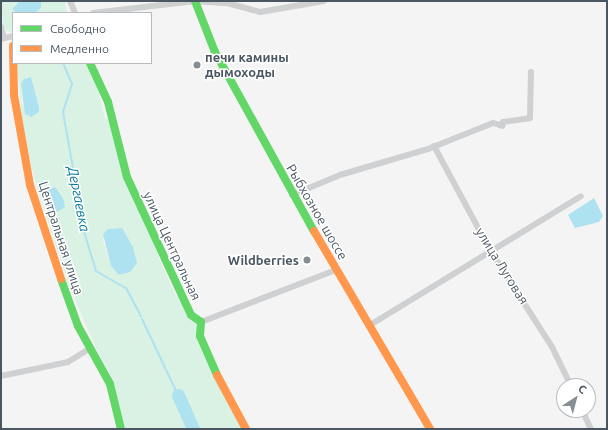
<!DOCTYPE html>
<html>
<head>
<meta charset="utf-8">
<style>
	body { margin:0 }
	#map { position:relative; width:608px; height:430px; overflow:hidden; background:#f4f4f4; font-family:Ubuntu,sans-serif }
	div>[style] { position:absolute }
	.green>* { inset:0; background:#d9f2e3 }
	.water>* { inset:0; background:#aee2f0 }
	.stream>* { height:2px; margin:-1px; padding:0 1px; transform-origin:1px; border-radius:1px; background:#aee2f0 }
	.river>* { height:13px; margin:-6.5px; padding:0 6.5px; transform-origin:6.5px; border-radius:6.5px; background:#aee2f0 }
	.street>* { height:6px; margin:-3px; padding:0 3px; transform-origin:3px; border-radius:3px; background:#ced0d2 }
	.fast>* { height:8px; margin:-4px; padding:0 4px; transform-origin:4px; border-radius:4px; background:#63d668 }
	.slow>* { height:8px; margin:-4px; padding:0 4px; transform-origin:4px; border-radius:4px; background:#ff974d }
	.dots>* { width:11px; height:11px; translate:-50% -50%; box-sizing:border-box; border:2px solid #fff; border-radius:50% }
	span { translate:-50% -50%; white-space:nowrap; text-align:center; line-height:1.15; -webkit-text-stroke:3px #fff; paint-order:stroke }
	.poi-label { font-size:13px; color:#4a5661; font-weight:700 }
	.left { translate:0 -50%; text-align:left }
	.right { translate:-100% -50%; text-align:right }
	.street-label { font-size:13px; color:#4a5661 }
	.water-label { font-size:14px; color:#0c7c9b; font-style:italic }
	.frame { position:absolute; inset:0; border:2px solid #4a5661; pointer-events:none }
	.legend { position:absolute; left:12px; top:12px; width:140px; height:52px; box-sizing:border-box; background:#fff; border:1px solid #b7bbc0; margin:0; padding:5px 7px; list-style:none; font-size:12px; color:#4a5661 }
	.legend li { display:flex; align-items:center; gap:8px; height:20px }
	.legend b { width:20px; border:1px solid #b7bbc0 }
	.north { position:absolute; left:556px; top:378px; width:40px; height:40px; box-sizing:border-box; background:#fff; border:1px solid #b7bbc0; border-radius:50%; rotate:36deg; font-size:11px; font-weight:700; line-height:16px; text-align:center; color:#4a5661 }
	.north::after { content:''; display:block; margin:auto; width:14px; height:18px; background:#868d94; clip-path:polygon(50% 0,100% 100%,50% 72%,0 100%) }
</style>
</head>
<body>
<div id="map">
	<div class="green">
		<i style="clip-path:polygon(1px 1px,20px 1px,12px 9px,17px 13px,13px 13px,13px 31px,8px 32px,3px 25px)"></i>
		<i style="clip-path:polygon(41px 1px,65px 1px,67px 13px,35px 13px,41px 8px)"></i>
		<i style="clip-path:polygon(evenodd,17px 63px,88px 63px,96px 81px,105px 119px,109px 119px,154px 246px,172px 288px,198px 328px,225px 398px,228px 399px,243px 429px,124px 429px,111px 377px,96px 348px,68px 284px,35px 181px,23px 131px,17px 63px,31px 77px,34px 88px,39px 107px,22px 104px,21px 84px,31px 77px,17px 63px,122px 228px,136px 257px,111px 266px,103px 240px,108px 229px,122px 228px)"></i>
	</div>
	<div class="water">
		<i style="clip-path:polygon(20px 1px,41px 1px,41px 8px,35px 13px,17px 13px,12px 9px)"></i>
		<i style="clip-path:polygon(31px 77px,39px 107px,39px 112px,31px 117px,25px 114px,21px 84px,24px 79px)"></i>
		<i style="clip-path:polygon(55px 187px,63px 198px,65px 207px,59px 211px,50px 212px,46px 208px,45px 191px)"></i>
		<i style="clip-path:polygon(594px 198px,603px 216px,599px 222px,575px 228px,568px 215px)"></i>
		<i style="clip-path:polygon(122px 228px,133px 247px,137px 263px,130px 272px,119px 275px,111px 266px,103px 234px,108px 229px)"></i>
	</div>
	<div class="stream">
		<i style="left:63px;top:63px;width:23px;rotate:67deg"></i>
		<i style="left:72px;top:84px;width:29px;rotate:108deg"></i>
		<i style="left:63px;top:112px;width:125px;rotate:79.9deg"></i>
		<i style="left:85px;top:235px;width:38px;rotate:73deg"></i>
		<i style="left:96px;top:271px;width:34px;rotate:30deg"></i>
		<i style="left:126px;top:288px;width:32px;rotate:62deg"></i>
		<i style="left:142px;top:319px;width:84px;rotate:64.7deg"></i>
	</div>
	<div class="river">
		<i style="left:178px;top:395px;width:37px;rotate:66deg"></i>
	</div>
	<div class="street">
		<i style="left:70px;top:1px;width:13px;rotate:67deg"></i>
		<i style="left:93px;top:13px;width:103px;rotate:-6.7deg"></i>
		<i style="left:195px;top:1px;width:32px;rotate:4deg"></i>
		<i style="left:227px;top:3px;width:34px;rotate:15deg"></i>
		<i style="left:260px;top:12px;width:65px;rotate:-9.8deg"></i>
		<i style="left:1px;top:27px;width:11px;rotate:75deg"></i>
		<i style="left:1px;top:39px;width:12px;rotate:-14deg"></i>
		<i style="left:500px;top:125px;width:4px;rotate:-45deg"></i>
		<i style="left:503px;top:122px;width:27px;rotate:-8deg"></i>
		<i style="left:530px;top:118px;width:46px;rotate:-88.8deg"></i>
		<i style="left:434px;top:146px;width:118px;rotate:61.7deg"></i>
		<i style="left:490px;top:250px;width:115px;rotate:57.4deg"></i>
		<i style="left:552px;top:347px;width:43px;rotate:64deg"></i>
		<i style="left:292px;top:195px;width:52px;rotate:-22.6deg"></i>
		<i style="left:340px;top:175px;width:92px;rotate:-16.5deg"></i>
		<i style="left:428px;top:149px;width:70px;rotate:-21.8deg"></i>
		<i style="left:493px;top:123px;width:10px;rotate:17deg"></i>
		<i style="left:201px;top:322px;width:145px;rotate:-21.1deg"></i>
		<i style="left:370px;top:325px;width:247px;rotate:-31.4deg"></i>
		<i style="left:1px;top:376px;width:68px;rotate:-11.8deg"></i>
		<i style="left:68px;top:362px;width:26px;rotate:-32deg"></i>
		<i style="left:582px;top:410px;width:21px;rotate:65deg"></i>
	</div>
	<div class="fast">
		<i style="left:195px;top:1px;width:55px;rotate:68.6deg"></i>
		<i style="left:215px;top:52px;width:205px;rotate:61.1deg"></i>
		<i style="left:90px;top:63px;width:43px;rotate:65.2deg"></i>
		<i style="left:108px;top:102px;width:77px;rotate:75.8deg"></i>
		<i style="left:127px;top:177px;width:152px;rotate:65.1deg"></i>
		<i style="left:191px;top:315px;width:12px;rotate:35deg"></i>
		<i style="left:201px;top:322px;width:14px;rotate:94deg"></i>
		<i style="left:200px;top:336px;width:43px;rotate:66.4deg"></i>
		<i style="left:61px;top:279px;width:50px;rotate:70.1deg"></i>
		<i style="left:78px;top:326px;width:66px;rotate:61.1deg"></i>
		<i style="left:110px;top:384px;width:46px;rotate:76.3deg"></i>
	</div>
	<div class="slow">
		<i style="left:13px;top:46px;width:49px;rotate:88.8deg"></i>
		<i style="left:14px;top:95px;width:91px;rotate:79.9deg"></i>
		<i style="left:30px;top:185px;width:99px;rotate:71.7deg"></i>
		<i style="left:314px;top:231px;width:229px;rotate:59.6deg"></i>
		<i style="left:217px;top:375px;width:61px;rotate:61.8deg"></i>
	</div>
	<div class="dots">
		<i style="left:197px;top:65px;background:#868d94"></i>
		<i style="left:307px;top:260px;background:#868d94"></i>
	</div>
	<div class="poi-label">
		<span class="left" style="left:205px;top:65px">печи камины<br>дымоходы</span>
		<span class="right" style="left:299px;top:260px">Wildberries</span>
	</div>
	<div class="street-label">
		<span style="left:317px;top:212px;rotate:60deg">Рыбхозное шоссе</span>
		<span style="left:61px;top:238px;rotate:72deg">Центральная улица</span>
		<span style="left:172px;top:246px;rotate:65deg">улица Центральная</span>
		<span style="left:502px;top:266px;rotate:58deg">улица Луговая</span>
	</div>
	<div class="water-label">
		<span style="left:79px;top:199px;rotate:79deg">Дергаевка</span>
	</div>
	<div class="frame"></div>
	<ul class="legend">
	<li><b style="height:5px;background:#63d668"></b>Свободно</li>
	<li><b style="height:5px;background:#ff974d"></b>Медленно</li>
	</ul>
	<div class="north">С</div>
</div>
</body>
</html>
